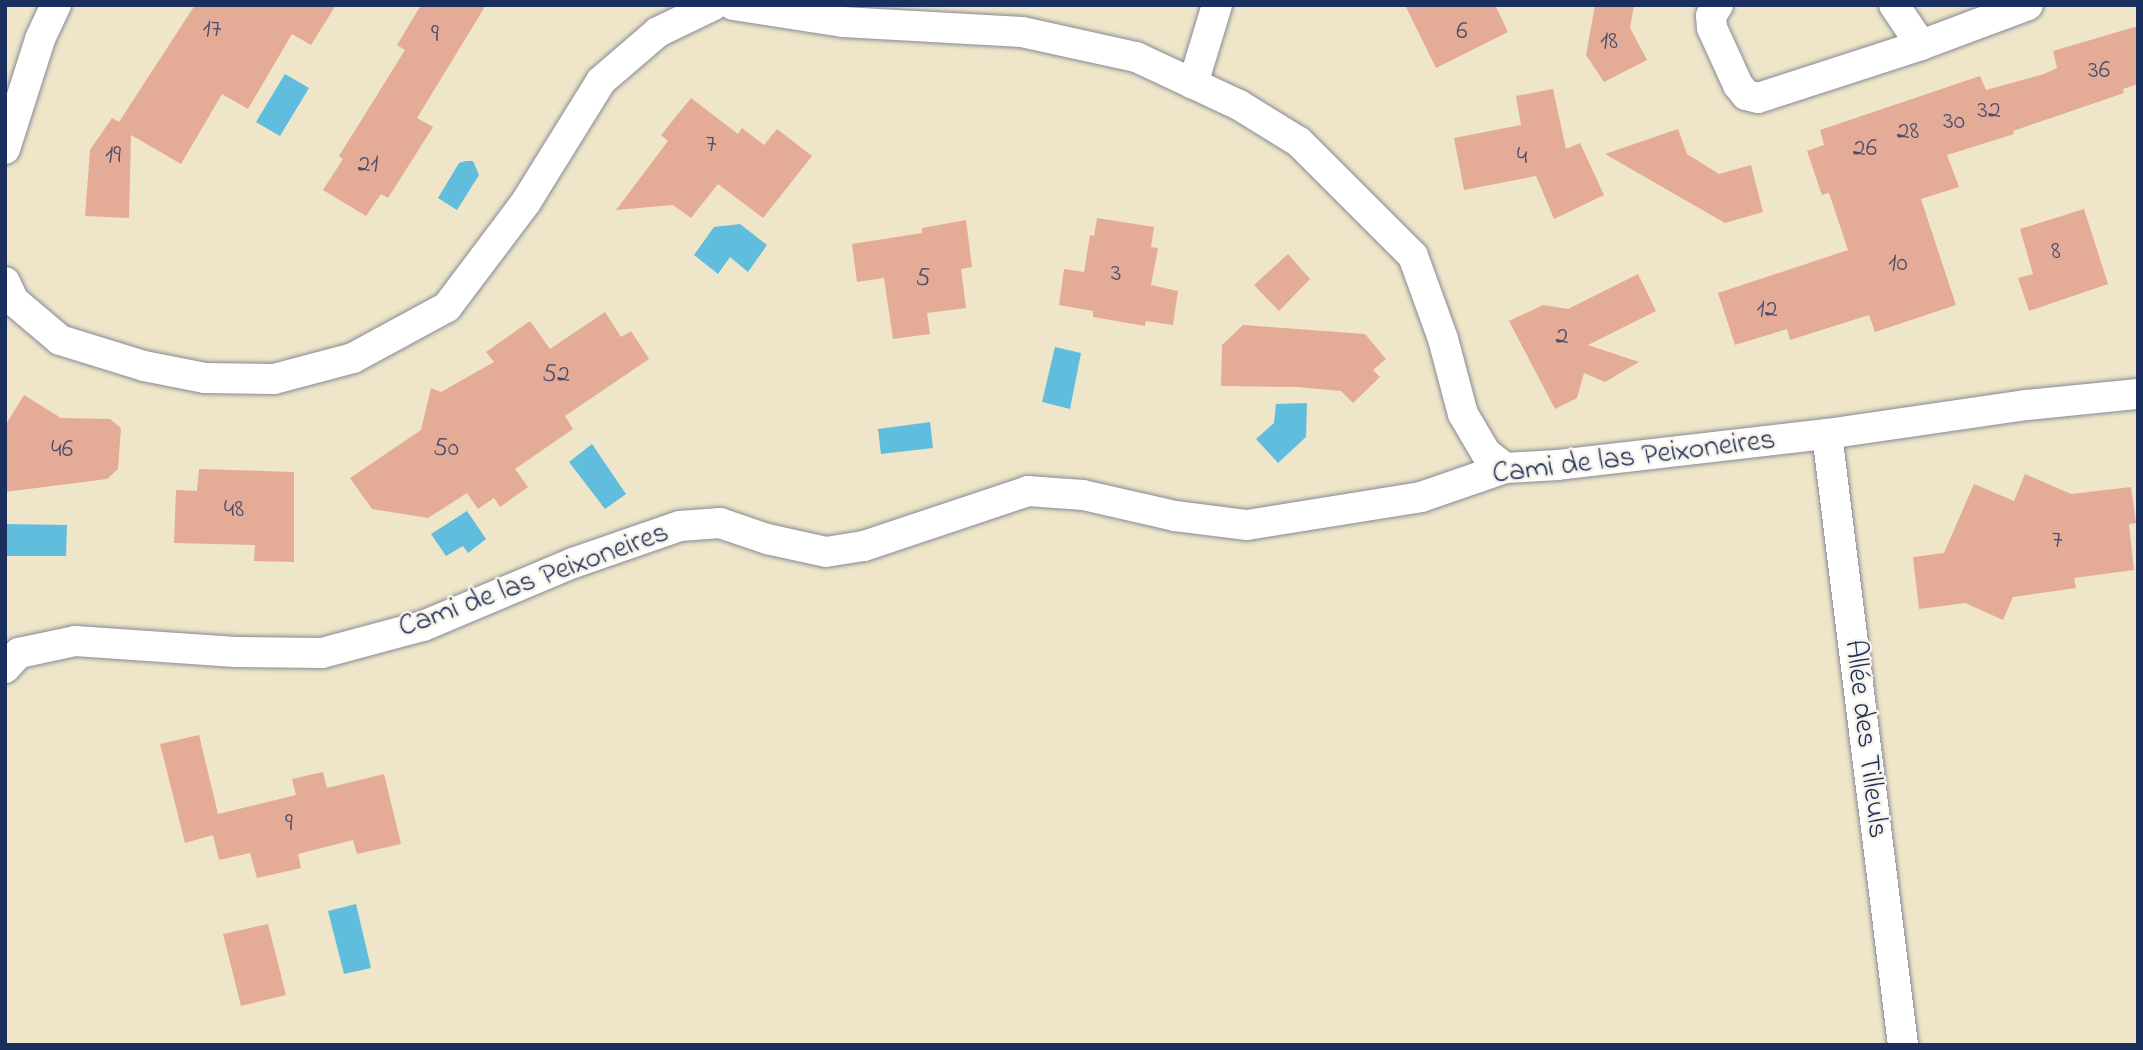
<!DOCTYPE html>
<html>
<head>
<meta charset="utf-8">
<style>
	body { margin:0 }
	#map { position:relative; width:2143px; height:1050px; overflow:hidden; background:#efe5c9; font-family:"Indie Flower",sans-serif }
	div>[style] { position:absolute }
	.water>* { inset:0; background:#60bdde }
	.building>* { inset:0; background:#e4ac96 }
	.roads { filter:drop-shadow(0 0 2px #858a94) drop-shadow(0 0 2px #858a94) }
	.street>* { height:30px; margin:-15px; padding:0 15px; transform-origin:15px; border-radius:15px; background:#fff }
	span { translate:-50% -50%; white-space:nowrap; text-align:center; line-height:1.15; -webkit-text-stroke:5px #f7f3e8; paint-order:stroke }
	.number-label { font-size:26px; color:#4d4e6c }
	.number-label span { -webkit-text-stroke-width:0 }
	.street-label { font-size:30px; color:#1b2f5e }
	.frame { position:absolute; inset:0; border:7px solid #1b2f5e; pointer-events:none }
</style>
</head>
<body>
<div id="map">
	<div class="water">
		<i style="clip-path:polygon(285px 74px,309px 88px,280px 136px,256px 122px)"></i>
		<i style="clip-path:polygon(466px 161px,473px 161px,479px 175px,457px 210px,438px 198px,459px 163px)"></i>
		<i style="clip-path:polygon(740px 224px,767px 245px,748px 272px,730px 257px,718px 274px,694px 255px,714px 227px)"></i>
		<i style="clip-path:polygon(1055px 347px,1081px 353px,1070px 409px,1042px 402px)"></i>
		<i style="clip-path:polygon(1307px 403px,1306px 437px,1278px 463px,1256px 439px,1274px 423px,1276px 404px)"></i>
		<i style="clip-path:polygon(930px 422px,933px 448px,881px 454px,878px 429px)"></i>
		<i style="clip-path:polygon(592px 444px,626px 494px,605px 509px,569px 462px)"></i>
		<i style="clip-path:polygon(467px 511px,486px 539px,468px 553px,463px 546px,446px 556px,431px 534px)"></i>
		<i style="clip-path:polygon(5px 524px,67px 525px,66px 556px,5px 556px)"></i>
		<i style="clip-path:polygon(356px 904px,371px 968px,344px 974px,328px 911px)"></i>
	</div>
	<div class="building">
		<i style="clip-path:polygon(195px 5px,336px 5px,311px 45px,292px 34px,248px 109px,222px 94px,181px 164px,131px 135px,129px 218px,85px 216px,90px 150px,112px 118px,119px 122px)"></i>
		<i style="clip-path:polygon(421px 5px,486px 5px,417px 118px,433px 127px,388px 198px,381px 194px,366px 216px,323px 190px,343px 159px,339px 156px,405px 50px,397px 45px)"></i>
		<i style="clip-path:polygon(1405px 5px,1495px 5px,1508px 32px,1436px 68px)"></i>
		<i style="clip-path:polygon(1595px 5px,1634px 5px,1630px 28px,1647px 60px,1604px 82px,1586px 55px)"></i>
		<i style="clip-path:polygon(2138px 26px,2138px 84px,2123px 89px,2124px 93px,2013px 131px,2014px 134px,1947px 155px,1959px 187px,1921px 199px,1956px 305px,1875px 332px,1869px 315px,1790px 340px,1787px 329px,1735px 345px,1718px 293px,1848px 250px,1829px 193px,1822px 195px,1807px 151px,1824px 145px,1820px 130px,1980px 76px,1986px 90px,2044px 74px,2057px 68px,2053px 51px)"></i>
		<i style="clip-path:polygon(1553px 89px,1566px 149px,1580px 143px,1604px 195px,1554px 219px,1536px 176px,1464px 190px,1454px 138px,1521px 125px,1516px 96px)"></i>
		<i style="clip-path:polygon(691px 98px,738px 134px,742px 128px,764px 145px,777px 129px,812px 156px,763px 218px,718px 184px,691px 218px,673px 205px,616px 210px,668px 141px,661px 135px)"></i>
		<i style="clip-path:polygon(1678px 129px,1687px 154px,1719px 174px,1751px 165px,1763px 212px,1725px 223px,1605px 154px)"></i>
		<i style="clip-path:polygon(2084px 209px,2108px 284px,2029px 311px,2018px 278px,2033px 274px,2020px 229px)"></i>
		<i style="clip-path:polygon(1097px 218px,1154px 227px,1151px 247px,1158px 248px,1151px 285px,1178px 291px,1173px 325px,1146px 321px,1145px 326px,1093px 317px,1093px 311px,1059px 305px,1064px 269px,1084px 272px,1090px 235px,1094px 236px)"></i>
		<i style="clip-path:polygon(966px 220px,972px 267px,961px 269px,966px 308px,927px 313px,930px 334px,893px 339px,884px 278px,857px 282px,852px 244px,922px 233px,922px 228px)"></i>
		<i style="clip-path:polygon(1288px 254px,1310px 279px,1279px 311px,1254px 285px)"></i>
		<i style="clip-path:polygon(1638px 274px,1656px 311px,1588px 345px,1639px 362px,1605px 382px,1584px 373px,1577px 398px,1555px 409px,1509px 321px,1543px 305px,1568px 309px)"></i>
		<i style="clip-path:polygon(605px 312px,621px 337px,631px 331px,649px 359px,565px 416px,573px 429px,515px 469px,528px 487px,500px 507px,494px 498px,478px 509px,467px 493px,428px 518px,372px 509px,350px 478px,421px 430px,431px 388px,441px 392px,494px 362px,486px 352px,530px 321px,550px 349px)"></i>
		<i style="clip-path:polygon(1243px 325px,1365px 334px,1386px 359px,1373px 370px,1380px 377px,1353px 403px,1341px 391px,1297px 387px,1221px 386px,1222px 345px)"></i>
		<i style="clip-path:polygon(24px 395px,61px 418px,110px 419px,121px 428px,118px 469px,107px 479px,5px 492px,5px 426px)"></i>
		<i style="clip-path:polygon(199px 469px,294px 472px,294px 562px,254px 561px,255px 545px,174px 543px,176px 490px,197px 491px)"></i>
		<i style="clip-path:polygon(2025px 474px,2071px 494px,2131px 487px,2136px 523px,2129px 524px,2134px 570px,2074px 578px,2076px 588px,2013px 597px,2003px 620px,1965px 603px,1919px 609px,1913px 557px,1944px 553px,1974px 484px,2014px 501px)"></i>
		<i style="clip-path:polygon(199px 735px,218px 814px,296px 795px,292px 779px,323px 772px,327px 788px,384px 774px,401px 844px,357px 854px,353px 840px,298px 854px,301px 868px,257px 878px,250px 853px,219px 860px,213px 835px,185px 843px,160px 744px)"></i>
		<i style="clip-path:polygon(268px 924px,286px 995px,241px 1006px,223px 934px)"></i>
	</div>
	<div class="roads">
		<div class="street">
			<i style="left:733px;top:5px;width:111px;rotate:8.8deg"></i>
			<i style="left:843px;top:22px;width:179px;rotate:3.2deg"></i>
			<i style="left:1022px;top:32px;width:117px;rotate:12.4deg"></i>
			<i style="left:1136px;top:57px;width:114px;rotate:25deg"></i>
			<i style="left:1239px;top:105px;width:70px;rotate:31.7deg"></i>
			<i style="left:1299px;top:142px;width:161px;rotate:45deg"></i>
			<i style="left:1413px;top:256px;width:88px;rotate:70.1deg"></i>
			<i style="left:1443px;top:339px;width:78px;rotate:75.1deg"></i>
			<i style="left:1463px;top:414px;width:45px;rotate:59.5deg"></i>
			<i style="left:1486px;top:453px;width:24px;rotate:38deg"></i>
			<i style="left:1718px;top:5px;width:13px;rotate:122deg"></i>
			<i style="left:1711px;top:16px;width:12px;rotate:85deg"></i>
			<i style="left:1712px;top:28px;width:63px;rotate:65.5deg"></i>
			<i style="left:1738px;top:85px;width:13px;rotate:51deg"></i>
			<i style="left:1746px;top:95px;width:12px;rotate:14deg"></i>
			<i style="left:1758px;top:98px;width:171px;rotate:-18deg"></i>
			<i style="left:1921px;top:45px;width:48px;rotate:-124deg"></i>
			<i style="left:1921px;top:45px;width:114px;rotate:-20.5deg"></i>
			<i style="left:1193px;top:84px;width:83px;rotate:-73.1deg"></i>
			<i style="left:5px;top:149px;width:115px;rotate:-72.3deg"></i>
			<i style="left:40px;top:39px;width:38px;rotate:-65deg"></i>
			<i style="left:5px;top:282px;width:21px;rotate:65deg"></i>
			<i style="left:14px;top:301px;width:60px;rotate:40.3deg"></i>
			<i style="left:60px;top:340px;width:88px;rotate:17.2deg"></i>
			<i style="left:144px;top:366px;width:62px;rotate:11.1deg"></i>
			<i style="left:205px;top:378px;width:69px;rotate:0.8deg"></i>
			<i style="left:274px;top:379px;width:82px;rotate:-14.9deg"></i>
			<i style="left:353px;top:358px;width:107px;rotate:-28.5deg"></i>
			<i style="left:447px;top:307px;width:131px;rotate:-53deg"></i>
			<i style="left:526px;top:202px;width:142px;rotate:-58.2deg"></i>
			<i style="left:601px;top:81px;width:75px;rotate:-40.7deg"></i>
			<i style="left:658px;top:32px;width:62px;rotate:-25.7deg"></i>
			<i style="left:1827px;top:434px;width:616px;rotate:82.91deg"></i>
			<i style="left:5px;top:668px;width:21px;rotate:-47deg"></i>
			<i style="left:19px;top:653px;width:57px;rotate:-12.1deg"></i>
			<i style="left:75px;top:641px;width:161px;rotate:3.9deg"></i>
			<i style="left:236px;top:652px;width:86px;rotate:0.7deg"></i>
			<i style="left:322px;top:653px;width:105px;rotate:-15deg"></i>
			<i style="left:423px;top:626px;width:163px;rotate:-22.8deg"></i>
			<i style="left:573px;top:563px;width:113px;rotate:-19.1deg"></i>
			<i style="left:680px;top:526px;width:40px;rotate:-4.3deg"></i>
			<i style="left:720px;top:523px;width:50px;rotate:18.8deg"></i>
			<i style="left:767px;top:539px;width:60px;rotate:12.4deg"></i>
			<i style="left:826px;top:552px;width:38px;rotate:-9deg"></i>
			<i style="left:864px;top:546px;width:173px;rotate:-18.5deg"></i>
			<i style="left:1028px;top:491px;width:55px;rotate:4.2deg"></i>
			<i style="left:1083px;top:495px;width:94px;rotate:12.9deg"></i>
			<i style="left:1175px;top:516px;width:73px;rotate:7.1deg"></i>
			<i style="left:1247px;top:525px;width:176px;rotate:-9.1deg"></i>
			<i style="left:1421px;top:497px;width:89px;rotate:-19deg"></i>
			<i style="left:1505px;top:468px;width:53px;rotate:-3.2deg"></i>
			<i style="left:1558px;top:465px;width:271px;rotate:-6.6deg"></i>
			<i style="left:1827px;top:434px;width:202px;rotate:-8.3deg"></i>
			<i style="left:2027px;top:405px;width:112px;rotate:-5.7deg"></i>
		</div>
	</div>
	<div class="number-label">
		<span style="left:212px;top:31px">17</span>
		<span style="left:1462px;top:33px">6</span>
		<span style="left:435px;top:36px">9</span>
		<span style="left:1609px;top:43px">18</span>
		<span style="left:2099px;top:72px">36</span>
		<span style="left:1989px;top:112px">32</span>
		<span style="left:1954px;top:123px">30</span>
		<span style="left:1908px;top:133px">28</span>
		<span style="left:711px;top:146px">7</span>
		<span style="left:1865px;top:150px">26</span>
		<span style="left:113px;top:157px">19</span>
		<span style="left:1522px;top:158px">4</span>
		<span style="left:368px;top:166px">21</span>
		<span style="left:2056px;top:253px">8</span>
		<span style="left:1898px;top:265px">10</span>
		<span style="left:1116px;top:275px">3</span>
		<span style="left:923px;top:280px">5</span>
		<span style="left:1767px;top:311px">12</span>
		<span style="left:1562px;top:338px">2</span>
		<span style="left:556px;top:376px">52</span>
		<span style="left:446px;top:450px">50</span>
		<span style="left:62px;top:451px">46</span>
		<span style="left:234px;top:511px">48</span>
		<span style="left:2057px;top:542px">7</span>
		<span style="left:289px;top:825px">9</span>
	</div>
	<div class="street-label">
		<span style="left:1634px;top:458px;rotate:-7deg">Cami de las Peixoneires</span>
		<span style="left:534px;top:581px;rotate:-20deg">Cami de las Peixoneires</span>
		<span style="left:1865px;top:739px;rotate:83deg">Allée des Tilleuls</span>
	</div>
	<div class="frame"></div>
</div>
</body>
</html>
